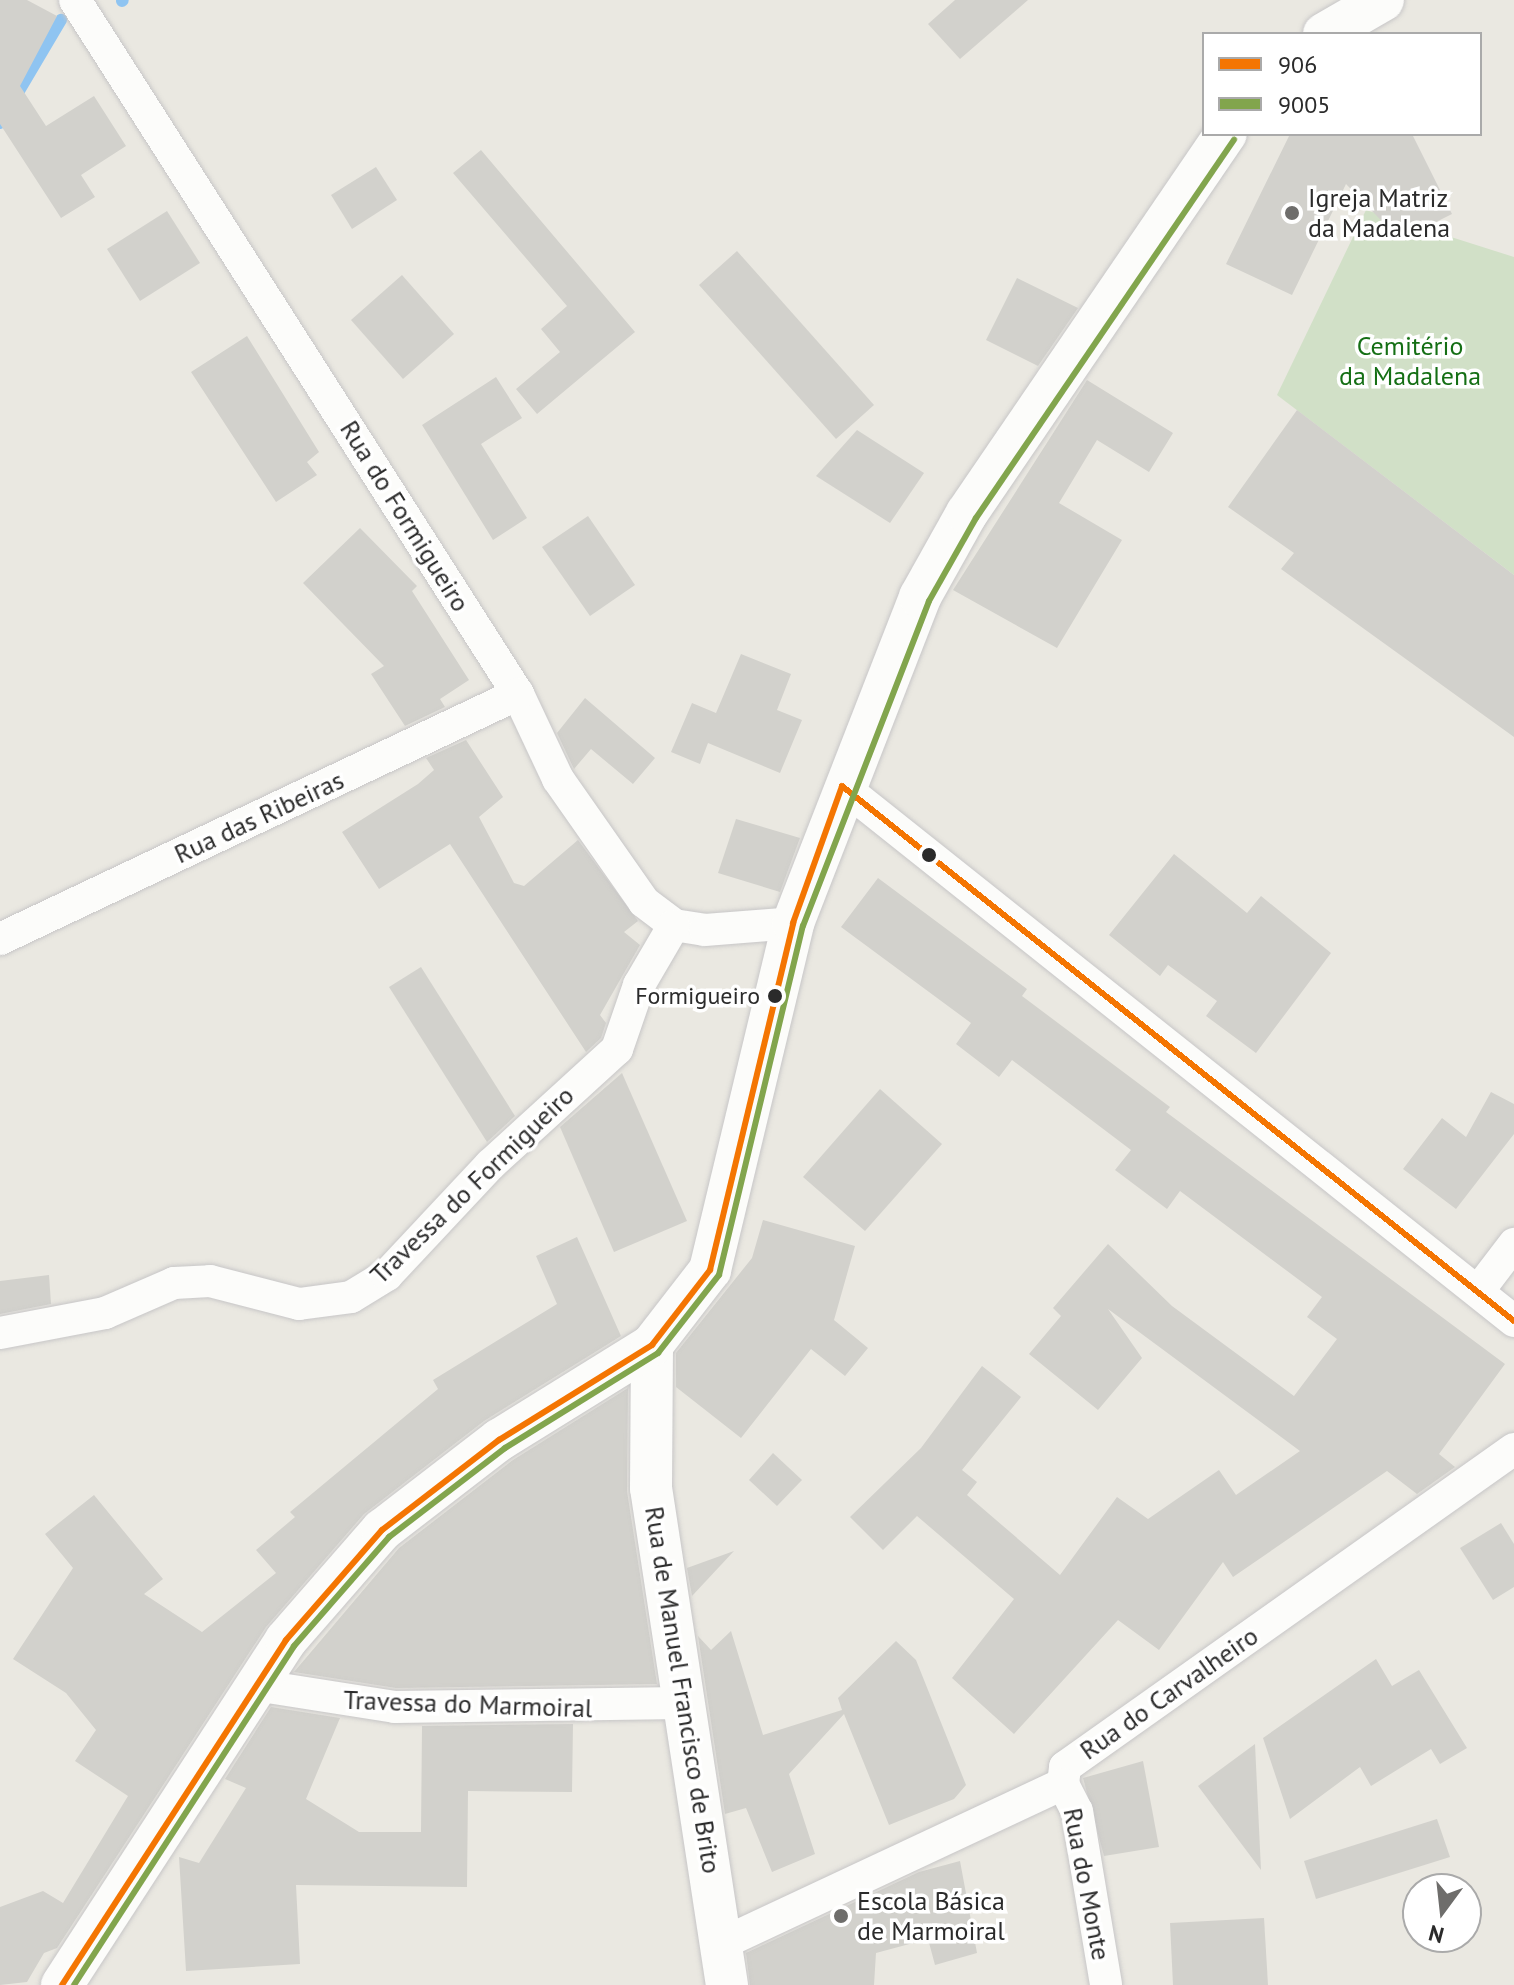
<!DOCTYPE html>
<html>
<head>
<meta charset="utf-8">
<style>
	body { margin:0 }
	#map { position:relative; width:1514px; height:1985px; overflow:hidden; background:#eae8e1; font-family:"PT Sans",sans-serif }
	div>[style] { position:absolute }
	.cemetery>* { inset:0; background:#d1e0c7 }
	.stream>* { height:12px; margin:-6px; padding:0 6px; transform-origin:6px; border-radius:6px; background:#8fc4f1 }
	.building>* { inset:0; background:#d2d1cc }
	.roads { filter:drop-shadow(0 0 2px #c7c6c7) drop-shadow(0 0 2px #c7c6c7) }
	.minor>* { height:32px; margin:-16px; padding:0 16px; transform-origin:16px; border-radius:16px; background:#fcfcfa }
	.tertiary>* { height:42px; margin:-21px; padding:0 21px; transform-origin:21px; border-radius:21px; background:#fcfcfa }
	.bus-1>* { height:6px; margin:-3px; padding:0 3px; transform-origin:3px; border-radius:3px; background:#f47502 }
	.bus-2>* { height:6px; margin:-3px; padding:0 3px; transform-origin:3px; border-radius:3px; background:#82a54d }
	.dots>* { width:22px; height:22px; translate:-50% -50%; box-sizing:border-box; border:4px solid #fff; border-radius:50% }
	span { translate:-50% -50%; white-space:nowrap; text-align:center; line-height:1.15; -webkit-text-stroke:7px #fff; paint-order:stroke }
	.bus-label { font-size:24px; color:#2b2b2b }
	.right { translate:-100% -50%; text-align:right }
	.poi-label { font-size:26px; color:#2b2b2b }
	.left { translate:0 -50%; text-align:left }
	.park-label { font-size:26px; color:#156f15 }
	.street-label { font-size:26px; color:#2b2b2b }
	.legend { position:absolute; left:1202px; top:32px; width:280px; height:104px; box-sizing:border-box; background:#fff; border:2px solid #aaa; margin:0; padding:10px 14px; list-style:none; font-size:24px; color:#2b2b2b }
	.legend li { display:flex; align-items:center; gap:16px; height:40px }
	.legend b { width:40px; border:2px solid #aaa }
	.north { position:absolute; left:1402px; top:1873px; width:80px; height:80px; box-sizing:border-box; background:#fff; border:2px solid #aaa; border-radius:50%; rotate:195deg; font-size:22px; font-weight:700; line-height:32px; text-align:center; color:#2b2b2b }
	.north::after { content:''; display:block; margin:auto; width:28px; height:36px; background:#6e6d6b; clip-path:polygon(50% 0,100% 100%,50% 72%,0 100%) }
</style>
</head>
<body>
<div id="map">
	<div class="cemetery">
		<i style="clip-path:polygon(1366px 210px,1514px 257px,1514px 575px,1277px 395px)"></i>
	</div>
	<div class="stream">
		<i style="left:122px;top:1px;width:1px;rotate:-45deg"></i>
		<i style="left:0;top:123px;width:120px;rotate:-59.4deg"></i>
	</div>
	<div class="building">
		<i style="clip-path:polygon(0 0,27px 0,57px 16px,20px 86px,46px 126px,94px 96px,126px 146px,81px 175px,95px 197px,61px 218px,0 124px)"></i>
		<i style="clip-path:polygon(955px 0,1028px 0,960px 59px,928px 24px)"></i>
		<i style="clip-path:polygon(1290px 134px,1412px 134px,1452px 214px,1400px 240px,1346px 184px,1292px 295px,1226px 264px)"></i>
		<i style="clip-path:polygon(481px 150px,635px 332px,537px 414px,516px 389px,560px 352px,541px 329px,567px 306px,453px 173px)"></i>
		<i style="clip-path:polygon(376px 167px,397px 200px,352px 229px,331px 195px)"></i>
		<i style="clip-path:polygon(167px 211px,200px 263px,140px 301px,107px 249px)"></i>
		<i style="clip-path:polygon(737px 251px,874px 405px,836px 439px,699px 285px)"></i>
		<i style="clip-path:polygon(402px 275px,454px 334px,403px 379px,351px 320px)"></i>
		<i style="clip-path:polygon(1017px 278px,1078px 308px,1038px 366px,986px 340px)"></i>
		<i style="clip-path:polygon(247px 336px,319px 452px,307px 462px,317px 475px,276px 502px,191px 372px)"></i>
		<i style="clip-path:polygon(496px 377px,522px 418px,481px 444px,527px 518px,493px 540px,422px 425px)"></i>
		<i style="clip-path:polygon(1087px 380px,1173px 433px,1149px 472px,1097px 440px,1059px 503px,1122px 540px,1057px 648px,953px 590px)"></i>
		<i style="clip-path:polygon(1297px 410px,1514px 575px,1514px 737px,1281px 569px,1294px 553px,1228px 507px)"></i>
		<i style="clip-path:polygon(857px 430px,924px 473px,890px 523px,816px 476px)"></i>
		<i style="clip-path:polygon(588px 516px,635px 585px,590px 616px,542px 547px)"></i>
		<i style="clip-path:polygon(360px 528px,417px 586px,412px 591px,469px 680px,440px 699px,445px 707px,405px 726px,371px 674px,384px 666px,303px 583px)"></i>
		<i style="clip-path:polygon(741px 654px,791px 674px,777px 710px,802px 720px,780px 773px,708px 743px,700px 764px,671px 752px,692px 703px,716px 713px)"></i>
		<i style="clip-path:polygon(585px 698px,655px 758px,633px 784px,591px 749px,574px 769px,557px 733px)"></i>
		<i style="clip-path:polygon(466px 740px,503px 797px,479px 817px,514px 883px,524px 886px,578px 840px,638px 921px,624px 932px,640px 945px,600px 1015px,606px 1023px,601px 1038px,586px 1052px,450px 844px,379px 889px,342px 832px,418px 784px,434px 770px,426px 758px)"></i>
		<i style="clip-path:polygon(736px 819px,800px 838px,780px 892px,718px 873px)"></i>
		<i style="clip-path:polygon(1174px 854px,1247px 913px,1261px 896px,1331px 953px,1256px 1053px,1206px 1016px,1217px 1001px,1168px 965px,1160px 976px,1109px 935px)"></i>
		<i style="clip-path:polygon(878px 878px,1027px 989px,1022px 996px,1170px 1107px,1166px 1112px,1505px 1364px,1439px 1454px,1455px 1467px,1417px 1494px,1387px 1471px,1233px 1577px,1223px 1562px,1159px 1650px,1118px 1620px,1014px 1734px,952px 1678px,1014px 1599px,917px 1516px,883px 1550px,850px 1517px,921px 1448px,982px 1366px,1021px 1397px,962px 1470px,977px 1482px,967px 1495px,1060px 1575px,1117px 1497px,1148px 1519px,1219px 1470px,1236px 1495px,1300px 1451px,1108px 1309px,1142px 1358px,1098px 1410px,1029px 1354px,1061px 1316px,1053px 1308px,1108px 1244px,1172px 1306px,1294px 1396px,1337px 1339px,1307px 1317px,1322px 1297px,1180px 1191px,1167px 1209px,1115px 1170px,1131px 1150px,1012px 1060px,999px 1077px,956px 1044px,971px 1023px,841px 927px)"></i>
		<i style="clip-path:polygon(421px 967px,515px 1116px,487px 1142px,389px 987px)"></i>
		<i style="clip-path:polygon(622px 1073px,687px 1221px,614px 1252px,560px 1127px)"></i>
		<i style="clip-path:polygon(880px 1089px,942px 1144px,865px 1231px,803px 1177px)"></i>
		<i style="clip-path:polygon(1491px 1092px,1514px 1104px,1514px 1134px,1456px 1209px,1403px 1169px,1442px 1118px,1466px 1137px)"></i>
		<i style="clip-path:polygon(763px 1220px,855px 1246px,834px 1320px,868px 1348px,845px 1376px,811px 1349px,741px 1438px,676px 1387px,676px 1353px,752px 1258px)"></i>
		<i style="clip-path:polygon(577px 1237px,621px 1336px,484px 1421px,364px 1514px,266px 1627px,57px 1948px,44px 1953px,27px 1982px,0 1985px,0 1907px,43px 1891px,63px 1903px,128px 1796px,75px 1761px,96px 1730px,66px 1693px,13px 1659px,73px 1568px,45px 1534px,94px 1495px,163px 1579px,144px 1594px,202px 1632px,276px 1573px,256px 1550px,295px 1517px,290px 1512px,438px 1389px,433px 1380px,557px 1304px,536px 1256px)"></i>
		<i style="clip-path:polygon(49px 1275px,51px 1304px,0 1314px,0 1281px)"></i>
		<i style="clip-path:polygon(628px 1388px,627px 1491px,657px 1684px,396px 1688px,294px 1672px,399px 1548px,513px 1460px)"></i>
		<i style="clip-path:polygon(773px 1453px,802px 1480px,777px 1506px,749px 1480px)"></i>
		<i style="clip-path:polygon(1501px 1523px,1514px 1544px,1514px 1587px,1493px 1600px,1460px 1548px)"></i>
		<i style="clip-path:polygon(734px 1551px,692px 1596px,687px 1568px)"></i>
		<i style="clip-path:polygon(731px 1631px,763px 1735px,842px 1710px,838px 1698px,896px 1641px,916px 1660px,966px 1785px,954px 1799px,889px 1825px,844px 1714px,789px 1774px,815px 1854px,772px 1872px,746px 1808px,725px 1814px,698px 1636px,711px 1650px)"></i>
		<i style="clip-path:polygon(1376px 1659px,1392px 1686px,1419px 1670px,1467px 1748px,1440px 1764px,1431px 1749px,1371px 1786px,1360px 1767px,1290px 1819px,1263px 1738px)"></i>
		<i style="clip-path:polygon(271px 1707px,340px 1718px,306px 1799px,359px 1832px,421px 1832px,422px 1726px,573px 1724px,572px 1792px,468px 1791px,467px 1887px,296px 1885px,300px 1964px,186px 1971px,179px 1857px,199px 1863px,246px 1788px,225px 1779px)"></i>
		<i style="clip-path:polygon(1255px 1744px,1261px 1870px,1198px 1786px)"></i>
		<i style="clip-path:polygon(1143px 1761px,1159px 1847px,1104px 1856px,1083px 1778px)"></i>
		<i style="clip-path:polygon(1437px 1819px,1450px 1857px,1316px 1899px,1304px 1861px)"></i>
		<i style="clip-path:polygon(960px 1861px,977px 1953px,935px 1965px,928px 1939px,876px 1953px,874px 1985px,750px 1985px,746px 1953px,919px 1872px)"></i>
		<i style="clip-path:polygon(1264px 1918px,1268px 1985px,1173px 1985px,1170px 1923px)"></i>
	</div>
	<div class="roads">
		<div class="minor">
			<i style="left:75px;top:0;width:823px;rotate:57.45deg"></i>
			<i style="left:518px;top:694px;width:94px;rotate:64.8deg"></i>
			<i style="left:558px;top:779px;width:150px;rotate:55deg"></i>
			<i style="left:644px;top:902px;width:38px;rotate:37deg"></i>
			<i style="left:674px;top:925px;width:31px;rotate:9deg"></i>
			<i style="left:705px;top:930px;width:88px;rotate:-4.5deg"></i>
			<i style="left:842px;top:786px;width:859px;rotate:38.52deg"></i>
			<i style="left:0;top:939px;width:573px;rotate:-25.31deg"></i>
			<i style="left:1479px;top:1290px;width:58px;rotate:-52.7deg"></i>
			<i style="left:0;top:1333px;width:107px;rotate:-10.8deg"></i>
			<i style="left:105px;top:1313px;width:75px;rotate:-23.5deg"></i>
			<i style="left:174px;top:1283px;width:36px;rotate:-3deg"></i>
			<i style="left:210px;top:1281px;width:92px;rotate:14.5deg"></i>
			<i style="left:299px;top:1304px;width:52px;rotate:-7.7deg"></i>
			<i style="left:351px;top:1297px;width:42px;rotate:-31.4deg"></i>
			<i style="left:387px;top:1275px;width:151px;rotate:-46.9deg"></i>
			<i style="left:490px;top:1165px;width:172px;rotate:-42.4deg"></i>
			<i style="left:617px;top:1049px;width:68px;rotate:-71deg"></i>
			<i style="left:639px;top:985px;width:69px;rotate:-59.7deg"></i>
			<i style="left:255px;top:1685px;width:142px;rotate:8.9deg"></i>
			<i style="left:395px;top:1707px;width:287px;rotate:-0.8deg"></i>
			<i style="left:1063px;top:1784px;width:17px;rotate:-83deg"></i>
			<i style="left:1065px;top:1767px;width:550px;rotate:-35.31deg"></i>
			<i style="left:1063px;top:1784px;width:30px;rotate:63deg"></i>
			<i style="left:1077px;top:1811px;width:176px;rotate:80.5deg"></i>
			<i style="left:723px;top:1943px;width:375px;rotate:-25.1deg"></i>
		</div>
		<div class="tertiary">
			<i style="left:1324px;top:34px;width:68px;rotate:-30deg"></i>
			<i style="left:652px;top:1345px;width:143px;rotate:90.4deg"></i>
			<i style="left:651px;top:1488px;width:503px;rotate:81.31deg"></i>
			<i style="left:62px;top:1985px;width:411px;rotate:-57deg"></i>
			<i style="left:286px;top:1640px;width:146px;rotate:-48.9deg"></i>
			<i style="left:382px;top:1530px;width:148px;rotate:-37.6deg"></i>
			<i style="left:499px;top:1440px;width:180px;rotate:-31.8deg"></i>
			<i style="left:652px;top:1345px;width:95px;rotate:-52.3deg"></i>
			<i style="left:710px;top:1270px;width:357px;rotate:-76.5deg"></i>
			<i style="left:793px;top:923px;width:350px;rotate:-68.7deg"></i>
			<i style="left:920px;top:597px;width:96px;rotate:-60.8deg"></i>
			<i style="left:967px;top:513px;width:459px;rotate:-55.7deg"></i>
		</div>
	</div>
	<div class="bus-1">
		<i style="left:62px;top:1985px;width:411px;rotate:-57deg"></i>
		<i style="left:286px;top:1640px;width:146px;rotate:-48.9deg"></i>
		<i style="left:382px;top:1530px;width:148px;rotate:-37.6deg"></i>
		<i style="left:499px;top:1440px;width:180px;rotate:-31.8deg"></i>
		<i style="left:652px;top:1345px;width:95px;rotate:-52.3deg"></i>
		<i style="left:710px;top:1270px;width:357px;rotate:-76.5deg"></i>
		<i style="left:793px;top:923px;width:145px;rotate:-70.3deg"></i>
		<i style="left:842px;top:786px;width:859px;rotate:38.52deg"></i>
	</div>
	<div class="bus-2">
		<i style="left:74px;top:1985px;width:404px;rotate:-57deg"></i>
		<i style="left:294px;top:1646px;width:145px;rotate:-48.9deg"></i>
		<i style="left:389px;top:1537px;width:146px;rotate:-37.5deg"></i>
		<i style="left:505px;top:1448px;width:180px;rotate:-31.8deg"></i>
		<i style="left:658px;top:1353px;width:99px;rotate:-52deg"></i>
		<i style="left:719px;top:1275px;width:359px;rotate:-76.5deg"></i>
		<i style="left:803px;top:926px;width:349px;rotate:-68.8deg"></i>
		<i style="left:929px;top:601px;width:95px;rotate:-60.5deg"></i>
		<i style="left:976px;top:518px;width:458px;rotate:-55.7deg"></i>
	</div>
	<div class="dots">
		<i style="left:1292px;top:213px;background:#6e6d6b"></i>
		<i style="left:929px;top:855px;background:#2b2b2b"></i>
		<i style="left:775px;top:996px;background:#2b2b2b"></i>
		<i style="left:841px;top:1916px;background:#6e6d6b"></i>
	</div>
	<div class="bus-label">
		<span class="right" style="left:760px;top:996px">Formigueiro</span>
	</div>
	<div class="poi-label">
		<span class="left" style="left:1308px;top:213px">Igreja Matriz<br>da Madalena</span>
		<span class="left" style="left:857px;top:1916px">Escola Básica<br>de Marmoiral</span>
	</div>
	<div class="park-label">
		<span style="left:1410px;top:361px">Cemitério<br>da Madalena</span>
	</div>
	<div class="street-label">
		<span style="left:405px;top:516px;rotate:58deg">Rua do Formigueiro</span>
		<span style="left:259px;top:817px;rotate:-25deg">Rua das Ribeiras</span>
		<span style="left:472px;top:1185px;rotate:-44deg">Travessa do Formigueiro</span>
		<span style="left:683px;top:1690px;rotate:81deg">Rua de Manuel Francisco de Brito</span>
		<span style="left:1169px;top:1693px;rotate:-35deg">Rua do Carvalheiro</span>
		<span style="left:468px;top:1704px;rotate:2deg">Travessa do Marmoiral</span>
		<span style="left:1087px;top:1884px;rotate:79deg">Rua do Monte</span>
	</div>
	<ul class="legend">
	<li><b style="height:10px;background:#f47502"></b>906</li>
	<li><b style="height:10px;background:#82a54d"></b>9005</li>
	</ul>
	<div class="north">N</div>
</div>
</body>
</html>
